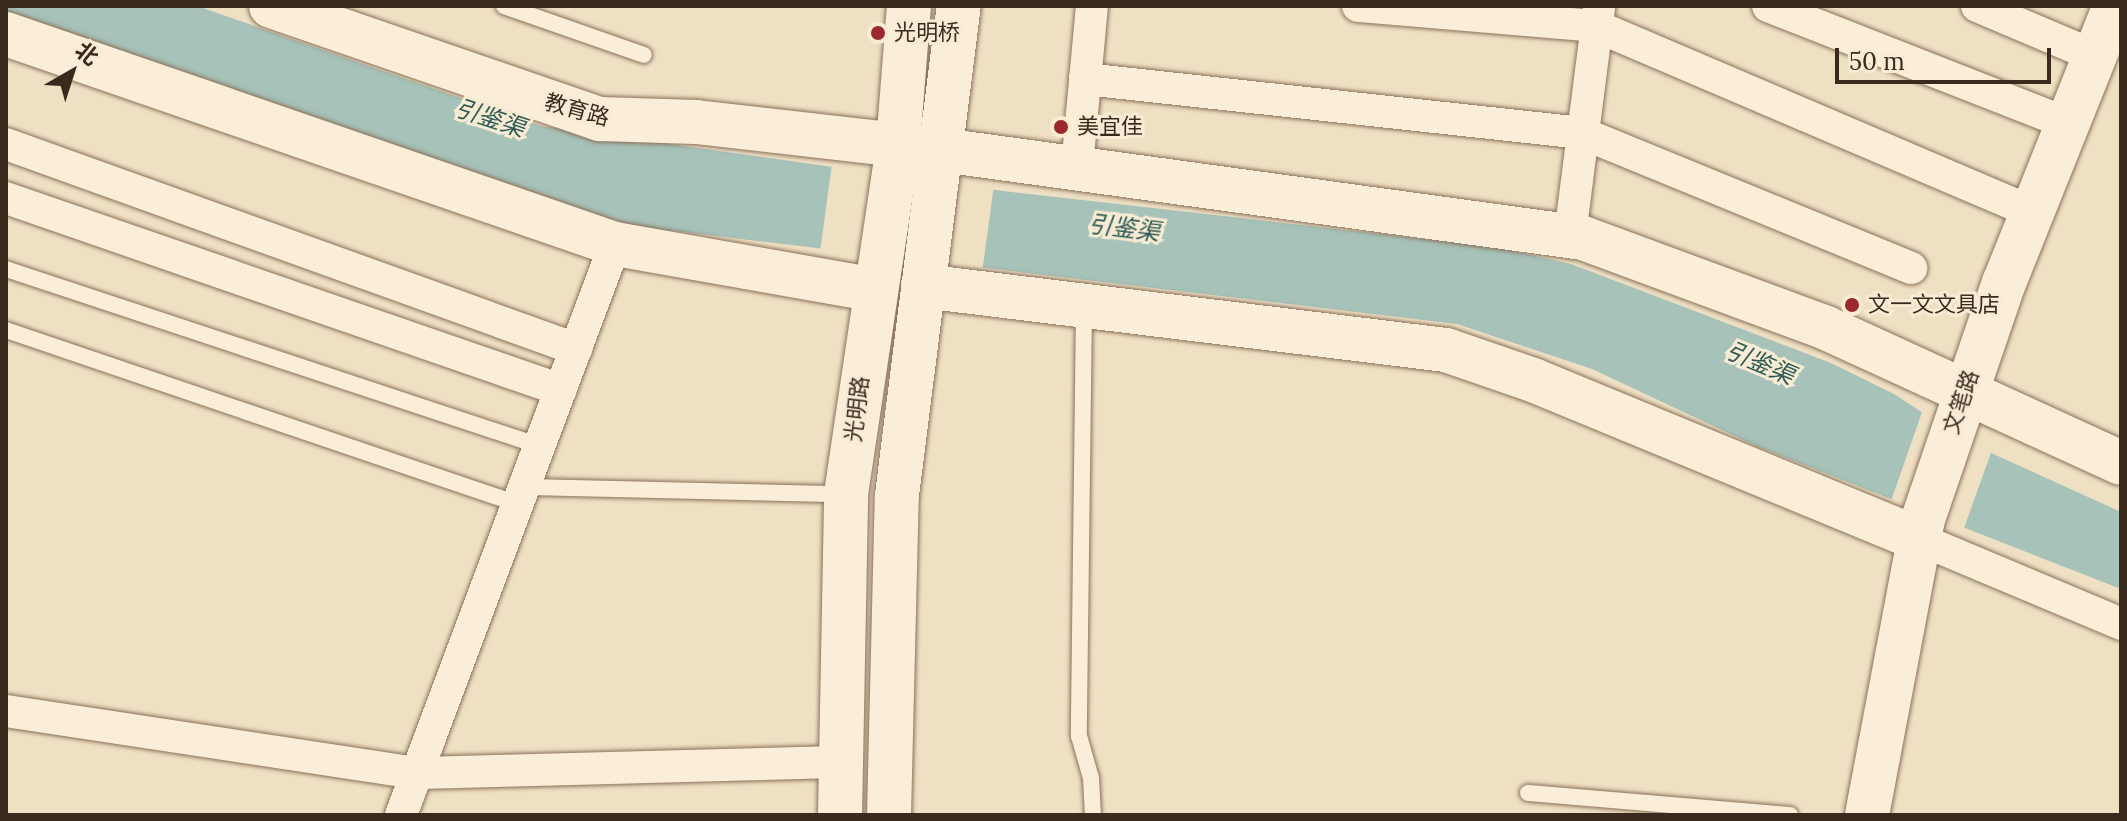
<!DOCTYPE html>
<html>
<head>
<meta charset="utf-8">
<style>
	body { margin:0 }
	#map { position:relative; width:2127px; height:821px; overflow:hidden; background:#efe0c4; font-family:Lora,"Noto Sans SC",serif }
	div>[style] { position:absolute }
	.water>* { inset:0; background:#a6c2b9 }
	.pier>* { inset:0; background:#efe0c4 }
	.roads { filter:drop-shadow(0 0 2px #8b715a) drop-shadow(0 0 2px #8b715a) }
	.lane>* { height:16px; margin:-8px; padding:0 8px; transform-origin:8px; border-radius:8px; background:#faeed8 }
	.street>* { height:32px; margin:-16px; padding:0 16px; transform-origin:16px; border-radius:16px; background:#faeed8 }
	.secondary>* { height:44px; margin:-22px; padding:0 22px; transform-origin:22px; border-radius:22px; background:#faeed8 }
	.dots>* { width:22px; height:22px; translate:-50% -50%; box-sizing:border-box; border:4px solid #f7ebd4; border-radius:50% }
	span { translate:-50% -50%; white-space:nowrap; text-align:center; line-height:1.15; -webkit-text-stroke:6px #f7ebd4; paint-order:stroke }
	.poi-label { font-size:22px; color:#3a2a1e }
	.left { translate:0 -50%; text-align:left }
	.street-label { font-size:22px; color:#3a2a1e }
	.water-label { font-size:24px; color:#2d5a55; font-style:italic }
	.frame { position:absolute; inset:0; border:8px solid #3a2a1e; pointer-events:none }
	.north { position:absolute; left:32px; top:32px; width:80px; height:80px; -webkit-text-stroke:6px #f7ebd4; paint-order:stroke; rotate:39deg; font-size:22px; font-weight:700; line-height:32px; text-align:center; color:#3a2a1e }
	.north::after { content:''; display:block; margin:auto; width:28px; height:36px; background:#3a2a1e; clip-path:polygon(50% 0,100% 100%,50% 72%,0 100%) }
	.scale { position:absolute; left:1835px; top:48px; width:216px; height:36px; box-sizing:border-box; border:4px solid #3a2a1e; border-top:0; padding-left:10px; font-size:24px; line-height:28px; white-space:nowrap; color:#3a2a1e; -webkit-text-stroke:6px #f7ebd4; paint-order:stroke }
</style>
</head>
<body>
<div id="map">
	<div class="water">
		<i style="clip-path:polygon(6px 6px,197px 6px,541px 126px,1003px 191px,1495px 247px,1571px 264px,1831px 363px,1894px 394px,1967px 442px,2121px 512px,2121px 589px,1758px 447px,1592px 369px,1457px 324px,598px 222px,6px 22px)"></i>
	</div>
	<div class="pier">
		<i style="clip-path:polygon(832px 164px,994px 185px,982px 273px,820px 252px)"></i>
		<i style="clip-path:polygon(1923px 409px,1992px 450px,1963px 531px,1890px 504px)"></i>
	</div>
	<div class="roads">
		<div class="lane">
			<i style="left:504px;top:6px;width:148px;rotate:19.3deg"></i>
			<i style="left:6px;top:269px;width:563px;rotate:18.34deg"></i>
			<i style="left:1084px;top:307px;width:429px;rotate:90.7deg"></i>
			<i style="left:1079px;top:736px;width:44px;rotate:74.1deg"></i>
			<i style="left:1091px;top:778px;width:37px;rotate:87deg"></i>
			<i style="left:6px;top:330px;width:541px;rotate:18.77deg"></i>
			<i style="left:525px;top:487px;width:318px;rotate:1.3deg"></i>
			<i style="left:1528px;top:793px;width:263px;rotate:4.8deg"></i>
		</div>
		<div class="street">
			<i style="left:1358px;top:6px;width:239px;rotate:4.8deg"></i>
			<i style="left:1596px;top:26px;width:474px;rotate:23.1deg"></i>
			<i style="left:1768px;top:6px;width:321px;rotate:21.4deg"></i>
			<i style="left:1977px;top:6px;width:128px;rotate:23deg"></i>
			<i style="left:1085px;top:79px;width:500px;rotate:6.2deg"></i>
			<i style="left:1582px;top:133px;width:356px;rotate:22.3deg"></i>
			<i style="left:6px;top:144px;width:606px;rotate:19.78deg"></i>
			<i style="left:1077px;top:167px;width:162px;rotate:-84.7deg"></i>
			<i style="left:6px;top:198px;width:587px;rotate:19.08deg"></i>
			<i style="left:1570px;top:235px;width:229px;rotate:-82.7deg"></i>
			<i style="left:1919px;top:539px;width:219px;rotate:22.8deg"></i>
			<i style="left:6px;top:711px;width:416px;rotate:8.6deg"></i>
			<i style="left:417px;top:773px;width:424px;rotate:-1.5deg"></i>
			<i style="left:401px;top:815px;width:610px;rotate:-69.45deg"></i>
		</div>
		<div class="secondary">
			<i style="left:271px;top:6px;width:348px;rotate:19deg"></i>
			<i style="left:600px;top:119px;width:96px;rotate:1.8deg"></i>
			<i style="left:696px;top:122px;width:203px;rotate:6.5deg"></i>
			<i style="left:6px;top:34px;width:644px;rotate:19.03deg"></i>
			<i style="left:615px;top:244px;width:264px;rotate:10deg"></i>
			<i style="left:942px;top:150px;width:647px;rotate:7.82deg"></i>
			<i style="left:1583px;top:238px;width:259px;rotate:20.3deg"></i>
			<i style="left:1826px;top:328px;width:324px;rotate:24.6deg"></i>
			<i style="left:923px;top:286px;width:527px;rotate:6.98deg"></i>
			<i style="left:1446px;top:350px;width:92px;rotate:19deg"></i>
			<i style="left:1533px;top:380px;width:417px;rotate:22.4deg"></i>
			<i style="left:840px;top:815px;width:321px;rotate:-88.9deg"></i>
			<i style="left:846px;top:494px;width:353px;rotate:-81.5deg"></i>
			<i style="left:898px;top:145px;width:139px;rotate:-85.5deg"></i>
			<i style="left:889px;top:815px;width:320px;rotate:-88.6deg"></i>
			<i style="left:897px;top:495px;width:493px;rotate:-82.8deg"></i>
			<i style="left:1867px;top:815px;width:301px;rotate:-79.3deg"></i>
			<i style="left:1923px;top:519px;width:250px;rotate:-71.1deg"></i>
			<i style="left:2004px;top:283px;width:298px;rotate:-68.2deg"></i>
		</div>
	</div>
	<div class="dots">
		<i style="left:878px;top:33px;background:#9b282f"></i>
		<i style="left:1061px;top:127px;background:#9b282f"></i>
		<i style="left:1852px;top:305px;background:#9b282f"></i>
	</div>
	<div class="poi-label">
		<span class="left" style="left:894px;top:33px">光明桥</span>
		<span class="left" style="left:1077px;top:127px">美宜佳</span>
		<span class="left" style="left:1868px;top:305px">文一文文具店</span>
	</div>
	<div class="street-label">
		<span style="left:577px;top:110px;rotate:15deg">教育路</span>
		<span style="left:1961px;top:402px;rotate:-71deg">文笔路</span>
		<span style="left:857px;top:409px;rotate:-83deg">光明路</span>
	</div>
	<div class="water-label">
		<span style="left:490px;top:118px;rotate:18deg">引鉴渠</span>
		<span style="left:1124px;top:228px;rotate:7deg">引鉴渠</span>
		<span style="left:1760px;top:363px;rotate:23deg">引鉴渠</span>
	</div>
	<div class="frame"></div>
	<div class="north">北</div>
	<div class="scale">50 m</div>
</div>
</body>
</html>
